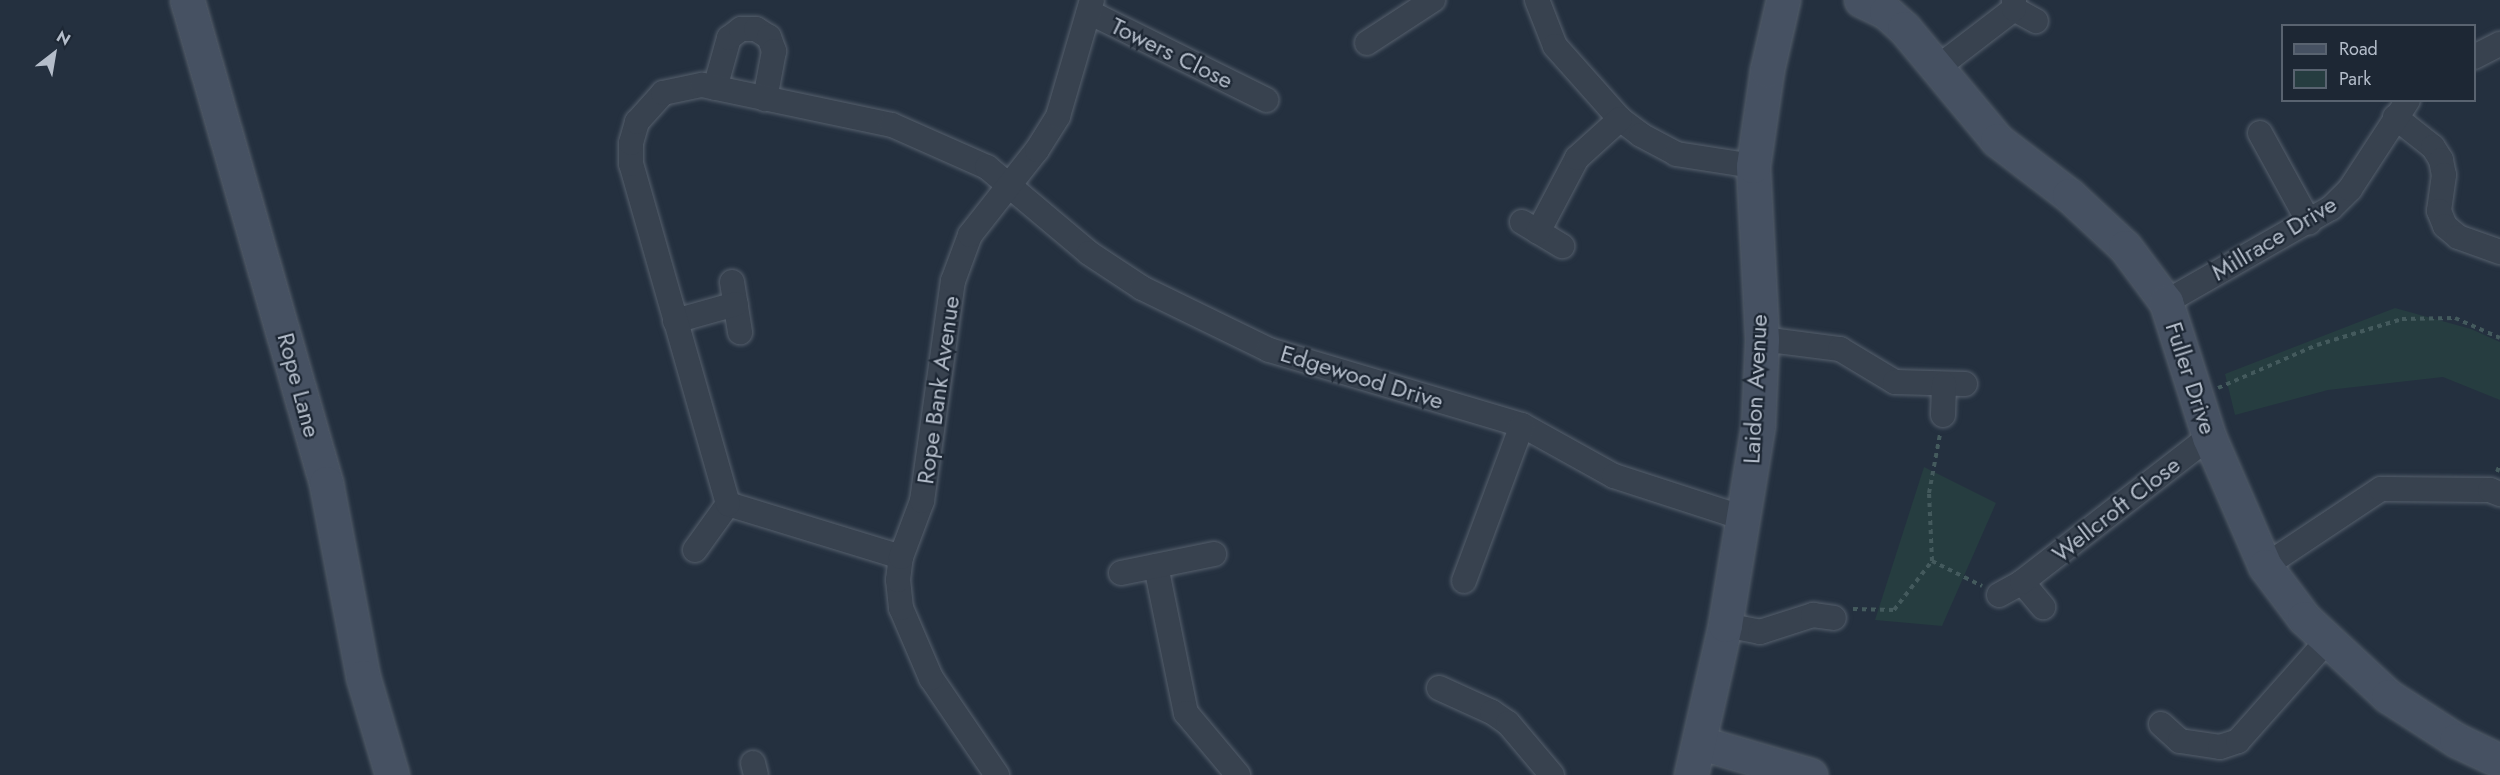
<!DOCTYPE html>
<html>
<head>
<meta charset="utf-8">
<style>
	body { margin:0 }
	#map { position:relative; width:2500px; height:775px; overflow:hidden; background:#24303f; font-family:Jost,sans-serif }
	div>[style] { position:absolute }
	.green>* { inset:0; background:#263d40 }
	.path>* { height:4px; margin-top:-2px; transform-origin:0; background:repeating-linear-gradient(90deg,#445a5d 0 4.5px,transparent 0 9px) }
	.roads { filter:drop-shadow(0 0 2px #56606d) drop-shadow(0 0 2px #56606d) }
	.street>* { height:24px; margin:-12px; padding:0 12px; transform-origin:12px; border-radius:12px; background:#38424f }
	.secondary>* { height:33px; margin:-16.5px; padding:0 16.5px; transform-origin:16.5px; border-radius:16.5px; background:#465162 }
	span { translate:-50% -50%; white-space:nowrap; text-align:center; line-height:1.15; -webkit-text-stroke:4.5px #1d2734; paint-order:stroke }
	.street-label { font-size:24px; color:#b4bdca }
	.legend { position:absolute; left:2281px; top:24px; width:195px; height:78px; box-sizing:border-box; background:#1d2734; border:2px solid #596370; margin:0; padding:8px 10px; list-style:none; font-size:18px; color:#b4bdca }
	.legend li { display:flex; align-items:center; gap:12px; height:30px }
	.legend b { width:30px; border:2px solid #596370 }
	.north { position:absolute; left:24px; top:24px; width:60px; height:60px; -webkit-text-stroke:4px #1d2734; paint-order:stroke; rotate:31deg; font-size:16px; font-weight:700; line-height:24px; text-align:center; color:#b4bdca }
	.north::after { content:''; display:block; margin:auto; width:21px; height:27px; background:#b4bdca; clip-path:polygon(50% 0,100% 100%,50% 72%,0 100%) }
</style>
</head>
<body>
<div id="map">
	<div class="green">
		<i style="clip-path:polygon(2395px 308px,2471px 329px,2500px 342px,2500px 400px,2443px 377px,2328px 390px,2235px 415px,2225px 374px)"></i>
		<i style="clip-path:polygon(1924px 467px,1996px 503px,1942px 626px,1875px 620px)"></i>
	</div>
	<div class="path">
		<i style="left:2218px;top:388px;width:108px;rotate:-23.5deg"></i>
		<i style="left:2317px;top:345px;width:89px;rotate:-17deg"></i>
		<i style="left:2402px;top:319px;width:53px;rotate:-1.1deg"></i>
		<i style="left:2455px;top:318px;width:49px;rotate:24deg"></i>
		<i style="left:2497px;top:472px;width:9px;rotate:-69deg"></i>
		<i style="left:1932px;top:561px;width:68px;rotate:-92.5deg"></i>
		<i style="left:1929px;top:493px;width:60px;rotate:-79.4deg"></i>
		<i style="left:1853px;top:609px;width:41px;rotate:1.4deg"></i>
		<i style="left:1894px;top:610px;width:62px;rotate:-52.2deg"></i>
		<i style="left:1932px;top:561px;width:56px;rotate:26.6deg"></i>
	</div>
	<div class="roads">
		<div class="street">
			<i style="left:1537px;top:0;width:49px;rotate:68.6deg"></i>
			<i style="left:1555px;top:46px;width:98px;rotate:48.3deg"></i>
			<i style="left:1620px;top:119px;width:26px;rotate:37deg"></i>
			<i style="left:1641px;top:135px;width:40px;rotate:28deg"></i>
			<i style="left:1676px;top:154px;width:78px;rotate:8.9deg"></i>
			<i style="left:2014px;top:9px;width:25px;rotate:29deg"></i>
			<i style="left:1089px;top:12px;width:198px;rotate:26.4deg"></i>
			<i style="left:1367px;top:43px;width:79px;rotate:-33.1deg"></i>
			<i style="left:2474px;top:57px;width:29px;rotate:-27deg"></i>
			<i style="left:1937px;top:68px;width:97px;rotate:-37.5deg"></i>
			<i style="left:2014px;top:9px;width:9px;rotate:-90deg"></i>
			<i style="left:715px;top:88px;width:52px;rotate:-74.4deg"></i>
			<i style="left:729px;top:38px;width:15px;rotate:-37deg"></i>
			<i style="left:741px;top:29px;width:15px"></i>
			<i style="left:756px;top:29px;width:15px;rotate:32deg"></i>
			<i style="left:769px;top:37px;width:15px;rotate:70deg"></i>
			<i style="left:774px;top:51px;width:49px;rotate:100.6deg"></i>
			<i style="left:2395px;top:117px;width:48px;rotate:38.3deg"></i>
			<i style="left:2433px;top:147px;width:15px;rotate:58deg"></i>
			<i style="left:2441px;top:160px;width:15px;rotate:79deg"></i>
			<i style="left:2444px;top:175px;width:36px;rotate:98deg"></i>
			<i style="left:2439px;top:211px;width:16px;rotate:68deg"></i>
			<i style="left:2445px;top:226px;width:17px;rotate:40deg"></i>
			<i style="left:2458px;top:237px;width:45px;rotate:19.7deg"></i>
			<i style="left:2260px;top:133px;width:102px;rotate:61.2deg"></i>
			<i style="left:1522px;top:222px;width:47px;rotate:31deg"></i>
			<i style="left:1538px;top:232px;width:84px;rotate:-62.2deg"></i>
			<i style="left:1577px;top:158px;width:58px;rotate:-42.2deg"></i>
			<i style="left:732px;top:282px;width:51px;rotate:80.9deg"></i>
			<i style="left:2166px;top:302px;width:190px;rotate:-29.7deg"></i>
			<i style="left:2331px;top:208px;width:27px;rotate:-45deg"></i>
			<i style="left:2350px;top:189px;width:106px;rotate:-56.9deg"></i>
			<i style="left:675px;top:321px;width:63px;rotate:-15.6deg"></i>
			<i style="left:1762px;top:339px;width:79px;rotate:7.3deg"></i>
			<i style="left:1840px;top:349px;width:64px;rotate:31deg"></i>
			<i style="left:1895px;top:382px;width:70px;rotate:1.6deg"></i>
			<i style="left:1943px;top:415px;width:31px;rotate:-88deg"></i>
			<i style="left:695px;top:550px;width:57px;rotate:-54.3deg"></i>
			<i style="left:901px;top:557px;width:181px;rotate:-163deg"></i>
			<i style="left:728px;top:504px;width:354px;rotate:-105.9deg"></i>
			<i style="left:631px;top:164px;width:21px;rotate:-90deg"></i>
			<i style="left:631px;top:143px;width:22px;rotate:-74deg"></i>
			<i style="left:637px;top:122px;width:39px;rotate:-48deg"></i>
			<i style="left:663px;top:93px;width:40px;rotate:-12deg"></i>
			<i style="left:702px;top:85px;width:194px;rotate:11.9deg"></i>
			<i style="left:892px;top:125px;width:104px;rotate:23.9deg"></i>
			<i style="left:987px;top:167px;width:133px;rotate:40.1deg"></i>
			<i style="left:1089px;top:253px;width:64px;rotate:33.4deg"></i>
			<i style="left:1142px;top:288px;width:141px;rotate:26deg"></i>
			<i style="left:1269px;top:350px;width:264px;rotate:16.5deg"></i>
			<i style="left:1522px;top:425px;width:105px;rotate:29deg"></i>
			<i style="left:1614px;top:476px;width:136px;rotate:18deg"></i>
			<i style="left:1156px;top:566px;width:150px;rotate:78.5deg"></i>
			<i style="left:1186px;top:713px;width:81px;rotate:50deg"></i>
			<i style="left:2265px;top:566px;width:139px;rotate:-33.6deg"></i>
			<i style="left:2381px;top:489px;width:109px;rotate:0.5deg"></i>
			<i style="left:2490px;top:490px;width:11px;rotate:22deg"></i>
			<i style="left:1121px;top:573px;width:95px;rotate:-11.5deg"></i>
			<i style="left:1464px;top:581px;width:166px;rotate:-69.6deg"></i>
			<i style="left:2022px;top:582px;width:33px;rotate:50deg"></i>
			<i style="left:1999px;top:595px;width:26px;rotate:-29deg"></i>
			<i style="left:2022px;top:582px;width:237px;rotate:-37.8deg"></i>
			<i style="left:1725px;top:625px;width:36px;rotate:11deg"></i>
			<i style="left:1760px;top:632px;width:56px;rotate:-17.8deg"></i>
			<i style="left:1813px;top:615px;width:21px;rotate:8deg"></i>
			<i style="left:1439px;top:688px;width:58px;rotate:24.4deg"></i>
			<i style="left:1492px;top:712px;width:19px;rotate:35deg"></i>
			<i style="left:1508px;top:723px;width:68px;rotate:49.8deg"></i>
			<i style="left:2161px;top:724px;width:25px;rotate:42deg"></i>
			<i style="left:2180px;top:741px;width:40px;rotate:8.5deg"></i>
			<i style="left:2220px;top:747px;width:19px;rotate:-18deg"></i>
			<i style="left:2238px;top:741px;width:132px;rotate:-48.4deg"></i>
			<i style="left:753px;top:763px;width:12px;rotate:76deg"></i>
			<i style="left:997px;top:775px;width:117px;rotate:-124.2deg"></i>
			<i style="left:931px;top:678px;width:76px;rotate:-113.2deg"></i>
			<i style="left:901px;top:608px;width:28px;rotate:-96deg"></i>
			<i style="left:898px;top:580px;width:23px;rotate:-83deg"></i>
			<i style="left:901px;top:557px;width:60px;rotate:-69.4deg"></i>
			<i style="left:922px;top:501px;width:222px;rotate:-82deg"></i>
			<i style="left:953px;top:281px;width:49px;rotate:-69.7deg"></i>
			<i style="left:970px;top:235px;width:108px;rotate:-51.8deg"></i>
			<i style="left:1037px;top:150px;width:40px;rotate:-58deg"></i>
			<i style="left:1058px;top:116px;width:121px;rotate:-73.7deg"></i>
		</div>
		<div class="secondary">
			<i style="left:187px;top:0;width:503px;rotate:73.94deg"></i>
			<i style="left:326px;top:483px;width:197px;rotate:79.2deg"></i>
			<i style="left:363px;top:677px;width:102px;rotate:73.5deg"></i>
			<i style="left:1861px;top:0;width:28px;rotate:26deg"></i>
			<i style="left:1886px;top:12px;width:24px;rotate:42deg"></i>
			<i style="left:1904px;top:28px;width:146px;rotate:50.3deg"></i>
			<i style="left:1997px;top:140px;width:91px;rotate:37.4deg"></i>
			<i style="left:2069px;top:195px;width:76px;rotate:42.9deg"></i>
			<i style="left:2125px;top:247px;width:69px;rotate:53.3deg"></i>
			<i style="left:2166px;top:302px;width:142px;rotate:72.3deg"></i>
			<i style="left:2209px;top:437px;width:141px;rotate:66.5deg"></i>
			<i style="left:2265px;top:566px;width:65px;rotate:53.1deg"></i>
			<i style="left:2304px;top:618px;width:115px;rotate:42.9deg"></i>
			<i style="left:2388px;top:696px;width:81px;rotate:32.9deg"></i>
			<i style="left:2456px;top:740px;width:49px;rotate:25.5deg"></i>
			<i style="left:1701px;top:743px;width:114px;rotate:16.4deg"></i>
			<i style="left:1691px;top:775px;width:154px;rotate:-77.2deg"></i>
			<i style="left:1725px;top:625px;width:203px;rotate:-80.6deg"></i>
			<i style="left:1758px;top:425px;width:86px;rotate:-87.3deg"></i>
			<i style="left:1762px;top:339px;width:173px;rotate:-93deg"></i>
			<i style="left:1753px;top:166px;width:97px;rotate:-81.7deg"></i>
			<i style="left:1767px;top:70px;width:72px;rotate:-77.1deg"></i>
		</div>
	</div>
	<div class="street-label">
		<span style="left:1172px;top:53px;rotate:26deg">Towers Close</span>
		<span style="left:2274px;top:238px;rotate:-31deg">Millrace Drive</span>
		<span style="left:1362px;top:377px;rotate:17deg">Edgewood Drive</span>
		<span style="left:2191px;top:378px;rotate:72deg">Fuller Drive</span>
		<span style="left:299px;top:385px;rotate:75deg">Rope Lane</span>
		<span style="left:1755px;top:389px;rotate:-87deg">Laidon Avenue</span>
		<span style="left:938px;top:390px;rotate:-82deg">Rope Bank Avenue</span>
		<span style="left:2116px;top:509px;rotate:-38deg">Wellcroft Close</span>
	</div>
	<ul class="legend">
	<li><b style="height:8px;background:#465162"></b>Road</li>
	<li><b style="height:16px;background:#263d40"></b>Park</li>
	</ul>
	<div class="north">N</div>
</div>
</body>
</html>
